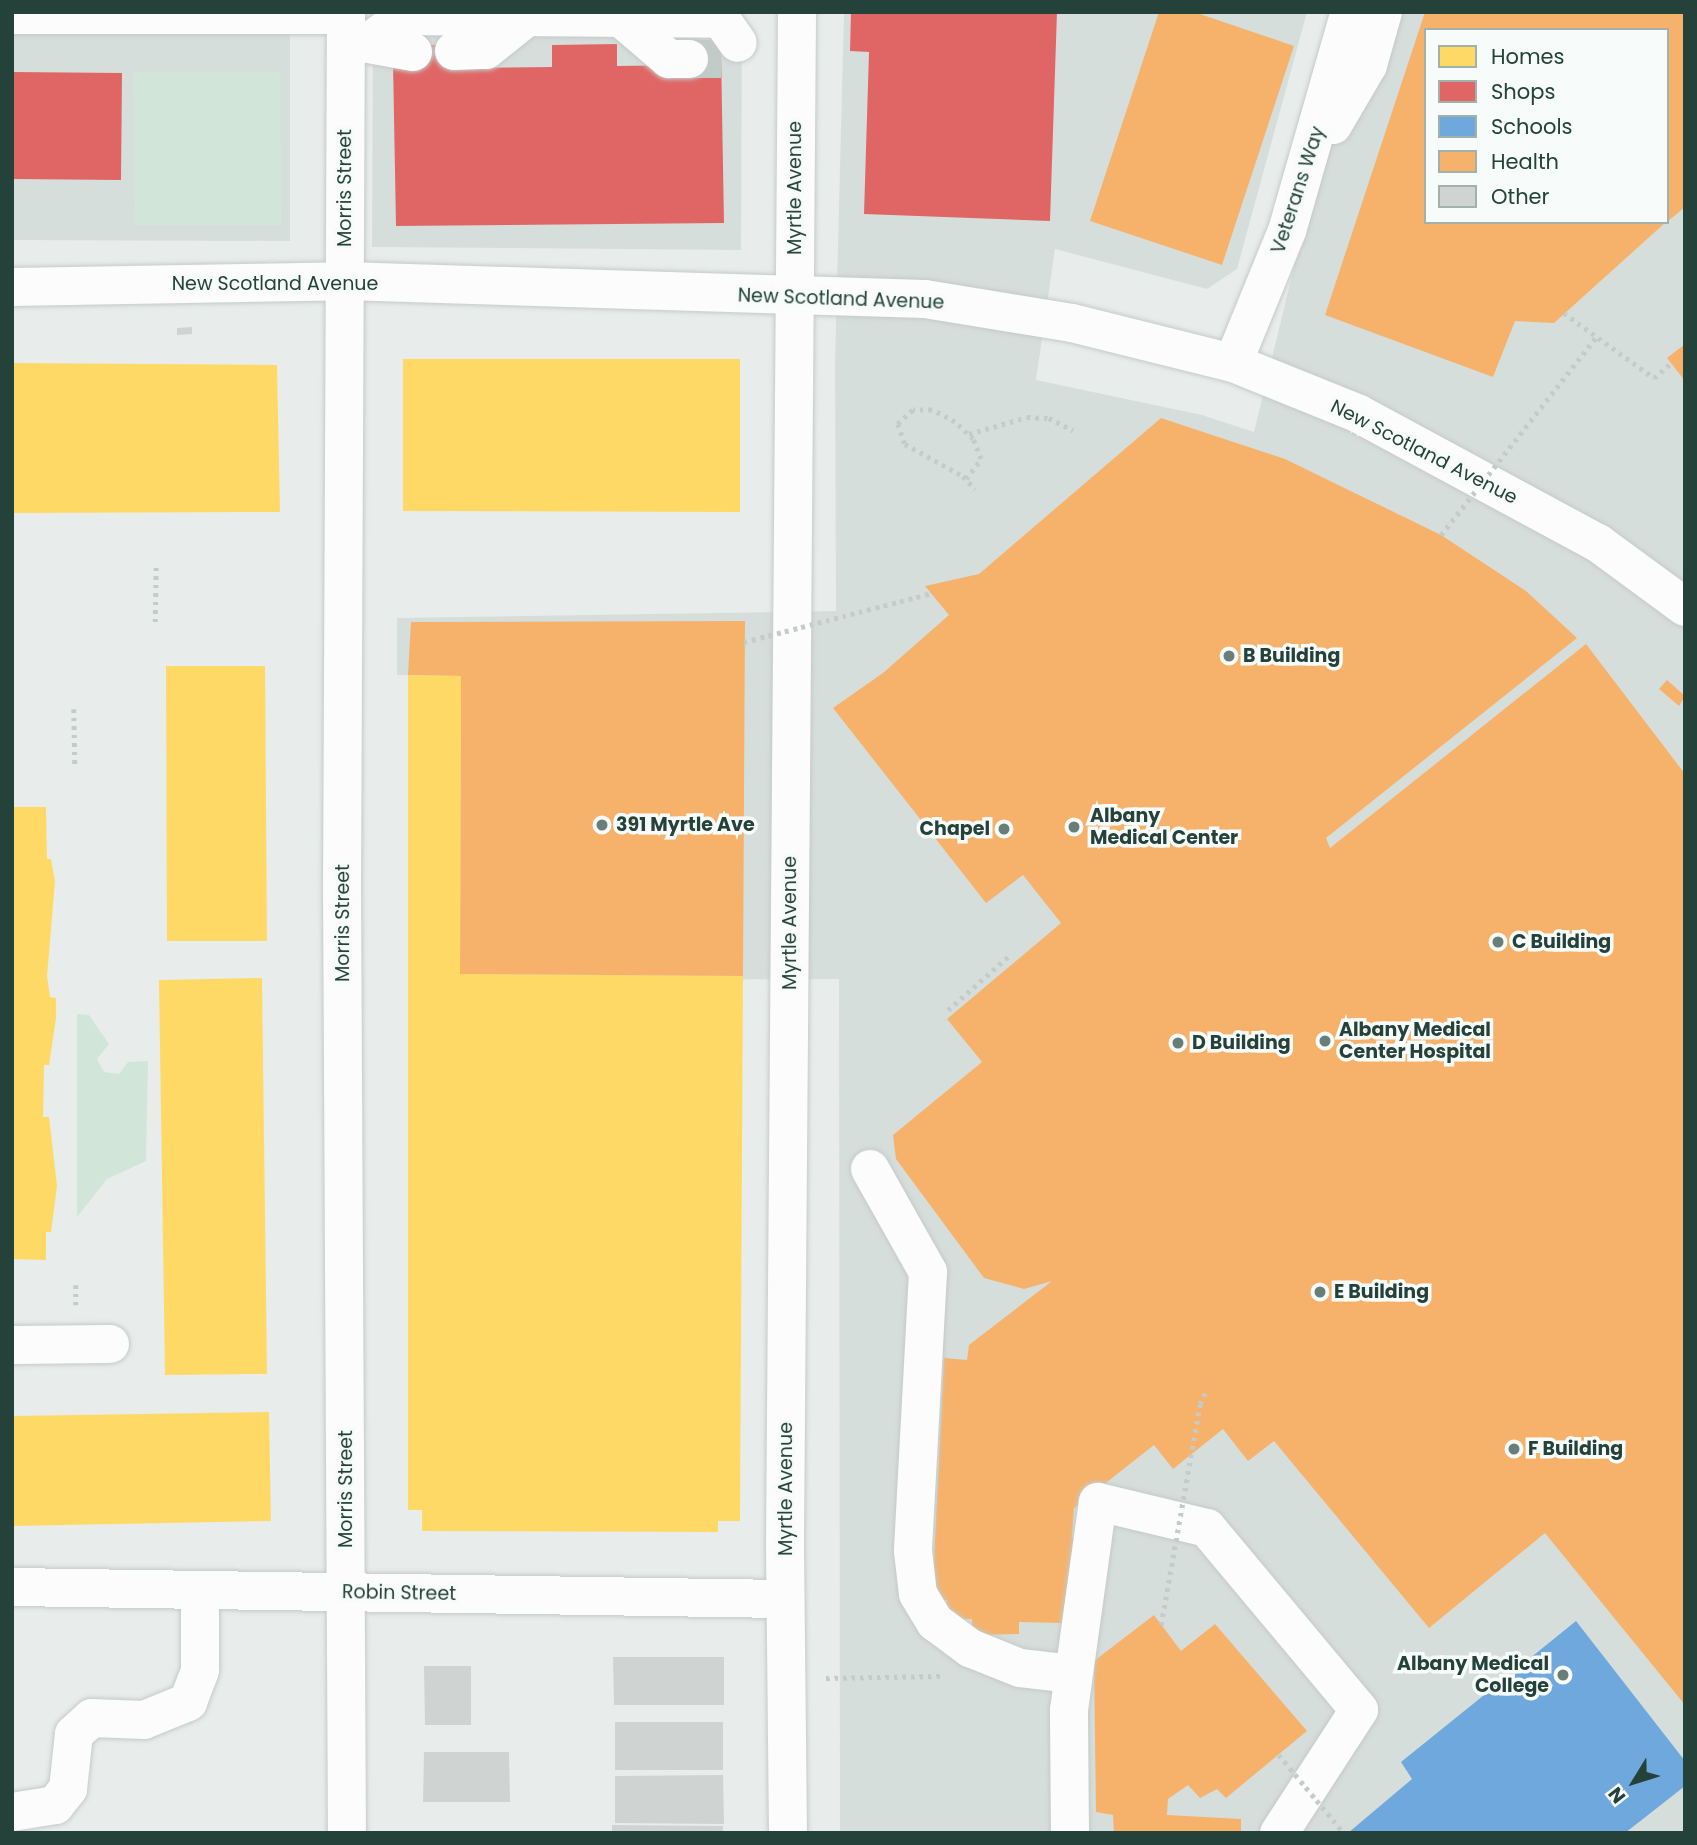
<!DOCTYPE html>
<html>
<head>
<meta charset="utf-8">
<style>
	body { margin:0 }
	#map { position:relative; width:1697px; height:1845px; overflow:hidden; background:#e8edeb; font-family:Poppins,sans-serif }
	div>[style] { position:absolute }
	.built>* { inset:0; background:#d6dedb }
	.green>* { inset:0; background:#d1e6d8 }
	.homes>* { inset:0; background:#ffd966 }
	.shops>* { inset:0; background:#e06666 }
	.schools>* { inset:0; background:#6fa8dc }
	.health>* { inset:0; background:#f6b26b }
	.building>* { inset:0; background:#cfd4d2 }
	.minor-tunnel>* { height:38px; margin-top:-19px; transform-origin:0; background:repeating-linear-gradient(90deg,#c1cbc8 0 38px,transparent 0 57px) }
	.path>* { height:4.5px; margin-top:-2.25px; transform-origin:0; background:repeating-linear-gradient(90deg,#c3ccca 0 3.5px,transparent 0 8.5px) }
	.roads { filter:drop-shadow(0 0 2px #c5cac8) drop-shadow(0 0 2px #c5cac8) }
	.minor>* { height:38px; margin:-19px; padding:0 19px; transform-origin:19px; border-radius:19px; background:#fcfcfc }
	.path-bridge>* { height:4.5px; margin-top:-2.25px; transform-origin:0; background:repeating-linear-gradient(90deg,#c3ccca 0 3.5px,transparent 0 8.5px) }
	.dots>* { width:19px; height:19px; translate:-50% -50%; box-sizing:border-box; border:4px solid #f7fbf9; border-radius:50% }
	span { translate:-50% -50%; white-space:nowrap; text-align:center; line-height:1.15; -webkit-text-stroke:7px #f7fbf9; paint-order:stroke }
	.street-label { font-size:19px; color:#24423a }
	.poi-label { font-size:19px; color:#24423a; font-weight:700 }
	.left { translate:0 -50%; text-align:left }
	.right { translate:-100% -50%; text-align:right }
	.frame { position:absolute; inset:0; border:14px solid #24423a; pointer-events:none }
	.legend { position:absolute; left:1424px; top:28px; width:245px; height:196px; box-sizing:border-box; background:#f7fbf9; border:2px solid #a3b1ad; margin:0; padding:9px 12px; list-style:none; font-size:21px; color:#24423a }
	.legend li { display:flex; align-items:center; gap:14px; height:35px }
	.legend b { width:35px; border:2px solid #a3b1ad }
	.north { position:absolute; left:1599px; top:1747px; width:70px; height:70px; -webkit-text-stroke:5px #f7fbf9; paint-order:stroke; rotate:232deg; font-size:19px; font-weight:700; line-height:28px; text-align:center; color:#24423a }
	.north::after { content:''; display:block; margin:auto; width:24px; height:32px; background:#24423a; clip-path:polygon(50% 0,100% 100%,50% 72%,0 100%) }
</style>
</head>
<body>
<div id="map">
	<div class="built">
		<i style="clip-path:polygon(12px 12px,290px 12px,290px 241px,12px 240px)"></i>
		<i style="clip-path:polygon(373px 12px,742px 12px,741px 250px,372px 247px)"></i>
		<i style="clip-path:polygon(evenodd,844px 12px,1307px 12px,1237px 269px,1207px 289px,1055px 249px,1036px 380px,1202px 415px,1254px 432px,1356px 12px,1685px 12px,1685px 1833px,840px 1833px,839px 979px,466px 980px,461px 675px,397px 675px,397px 618px,836px 611px,835px 362px,844px 12px,1426px 30px,1667px 30px,1667px 222px,1426px 222px,1426px 30px)"></i>
	</div>
	<div class="green">
		<i style="clip-path:polygon(134px 72px,280px 72px,281px 225px,135px 225px)"></i>
		<i style="clip-path:polygon(77px 1014px,89px 1015px,109px 1044px,97px 1059px,104px 1072px,119px 1074px,128px 1062px,148px 1061px,146px 1161px,107px 1179px,77px 1217px)"></i>
	</div>
	<div class="homes">
		<i style="clip-path:polygon(403px 359px,740px 359px,740px 512px,403px 511px)"></i>
		<i style="clip-path:polygon(12px 363px,277px 365px,280px 512px,12px 513px)"></i>
		<i style="clip-path:polygon(166px 666px,265px 666px,267px 941px,167px 941px)"></i>
		<i style="clip-path:polygon(408px 675px,461px 676px,460px 974px,743px 976px,740px 1521px,718px 1521px,718px 1532px,422px 1531px,422px 1510px,408px 1510px)"></i>
		<i style="clip-path:polygon(12px 807px,46px 807px,47px 859px,51px 859px,55px 882px,47px 976px,50px 997px,56px 998px,56px 1018px,49px 1065px,44px 1065px,43px 1117px,49px 1117px,57px 1186px,51px 1232px,46px 1232px,46px 1260px,12px 1259px)"></i>
		<i style="clip-path:polygon(262px 978px,267px 1374px,165px 1375px,159px 980px)"></i>
		<i style="clip-path:polygon(269px 1412px,271px 1521px,12px 1526px,12px 1416px)"></i>
	</div>
	<div class="shops">
		<i style="clip-path:polygon(851px 12px,1057px 12px,1050px 221px,864px 214px,869px 52px,850px 51px)"></i>
		<i style="clip-path:polygon(617px 44px,617px 66px,689px 65px,689px 52px,721px 52px,724px 223px,396px 226px,393px 63px,413px 45px,454px 45px,454px 68px,552px 67px,552px 45px)"></i>
		<i style="clip-path:polygon(12px 72px,122px 73px,121px 180px,12px 179px)"></i>
	</div>
	<div class="schools">
		<i style="clip-path:polygon(1576px 1621px,1685px 1761px,1685px 1786px,1625px 1833px,1348px 1833px,1412px 1779px,1401px 1762px)"></i>
	</div>
	<div class="health">
		<i style="clip-path:polygon(1159px 12px,1194px 12px,1294px 46px,1222px 265px,1090px 221px)"></i>
		<i style="clip-path:polygon(1425px 12px,1685px 12px,1685px 207px,1667px 222px,1667px 30px,1426px 30px,1426px 222px,1666px 222px,1554px 323px,1515px 321px,1493px 377px,1325px 315px)"></i>
		<i style="clip-path:polygon(1685px 344px,1685px 381px,1667px 358px)"></i>
		<i style="clip-path:polygon(1161px 418px,1285px 459px,1441px 535px,1526px 591px,1577px 638px,1326px 838px,1330px 848px,1586px 644px,1685px 774px,1685px 1705px,1545px 1533px,1429px 1628px,1274px 1441px,1248px 1461px,1223px 1429px,1173px 1469px,1154px 1445px,1074px 1508px,1072px 1537px,1084px 1538px,1063px 1623px,1019px 1622px,1019px 1634px,972px 1635px,972px 1619px,946px 1619px,947px 1600px,932px 1599px,944px 1358px,967px 1360px,969px 1345px,1052px 1281px,1024px 1289px,984px 1278px,896px 1159px,893px 1135px,982px 1062px,947px 1019px,1061px 923px,1023px 875px,986px 903px,833px 708px,883px 673px,949px 615px,925px 586px,979px 574px)"></i>
		<i style="clip-path:polygon(745px 621px,743px 976px,460px 974px,461px 676px,408px 675px,411px 622px)"></i>
		<i style="clip-path:polygon(1667px 680px,1685px 696px,1679px 706px,1659px 689px)"></i>
		<i style="clip-path:polygon(1154px 1615px,1181px 1651px,1215px 1624px,1307px 1731px,1226px 1798px,1217px 1789px,1200px 1798px,1188px 1785px,1168px 1799px,1167px 1815px,1241px 1819px,1241px 1833px,1114px 1833px,1113px 1815px,1096px 1812px,1094px 1661px)"></i>
	</div>
	<div class="building">
		<i style="clip-path:polygon(192px 327px,192px 334px,177px 335px,177px 328px)"></i>
		<i style="clip-path:polygon(613px 1657px,724px 1657px,724px 1705px,614px 1705px)"></i>
		<i style="clip-path:polygon(424px 1666px,471px 1666px,471px 1725px,425px 1725px)"></i>
		<i style="clip-path:polygon(615px 1722px,723px 1722px,723px 1770px,615px 1770px)"></i>
		<i style="clip-path:polygon(424px 1752px,509px 1752px,510px 1802px,423px 1802px)"></i>
		<i style="clip-path:polygon(723px 1775px,724px 1824px,615px 1823px,615px 1776px)"></i>
		<i style="clip-path:polygon(612px 1825px,723px 1826px,723px 1833px,612px 1833px)"></i>
	</div>
	<div class="minor-tunnel">
		<i style="left:689px;top:59px;width:32px"></i>
	</div>
	<div class="path">
		<i style="left:1564px;top:313px;width:111px;rotate:35.8deg"></i>
		<i style="left:1654px;top:378px;width:21px;rotate:-41deg"></i>
		<i style="left:969px;top:434px;width:60px;rotate:-16.3deg"></i>
		<i style="left:1027px;top:417px;width:22px;rotate:3deg"></i>
		<i style="left:1049px;top:418px;width:27px;rotate:27deg"></i>
		<i style="left:966px;top:479px;width:25px;rotate:-53deg"></i>
		<i style="left:981px;top:459px;width:22px;rotate:-112deg"></i>
		<i style="left:973px;top:439px;width:25px;rotate:-137deg"></i>
		<i style="left:955px;top:422px;width:26px;rotate:-152deg"></i>
		<i style="left:932px;top:410px;width:19px;rotate:180deg"></i>
		<i style="left:913px;top:410px;width:21px;rotate:137deg"></i>
		<i style="left:898px;top:424px;width:21px;rotate:71deg"></i>
		<i style="left:905px;top:444px;width:66px;rotate:28.9deg"></i>
		<i style="left:963px;top:476px;width:18px;rotate:47deg"></i>
		<i style="left:155px;top:622px;width:55px;rotate:-89deg"></i>
		<i style="left:74px;top:709px;width:56px;rotate:89deg"></i>
		<i style="left:948px;top:1010px;width:83px;rotate:-41.6deg"></i>
		<i style="left:76px;top:1285px;width:20px;rotate:90deg"></i>
		<i style="left:826px;top:1678px;width:114px;rotate:-1deg"></i>
	</div>
	<div class="roads">
		<div class="minor">
			<i style="left:346px;top:12px;width:873px;rotate:90.26deg"></i>
			<i style="left:342px;top:885px;width:948px;rotate:89.7deg"></i>
			<i style="left:12px;top:15px;width:334px"></i>
			<i style="left:622px;top:19px;width:62px;rotate:40.4deg"></i>
			<i style="left:669px;top:59px;width:20px"></i>
			<i style="left:352px;top:41px;width:62px;rotate:10.2deg"></i>
			<i style="left:369px;top:42px;width:44px;rotate:-36.6deg"></i>
			<i style="left:404px;top:16px;width:317px;rotate:0.5deg"></i>
			<i style="left:721px;top:19px;width:29px;rotate:55deg"></i>
			<i style="left:454px;top:51px;width:32px;rotate:-2deg"></i>
			<i style="left:486px;top:50px;width:51px;rotate:-38.7deg"></i>
			<i style="left:1333px;top:125px;width:69px;rotate:-59.7deg"></i>
			<i style="left:1368px;top:65px;width:55px;rotate:-74.2deg"></i>
			<i style="left:12px;top:287px;width:333px;rotate:-1deg"></i>
			<i style="left:345px;top:281px;width:580px;rotate:1.78deg"></i>
			<i style="left:925px;top:299px;width:149px;rotate:9.3deg"></i>
			<i style="left:1072px;top:323px;width:166px;rotate:14deg"></i>
			<i style="left:1233px;top:363px;width:136px;rotate:22deg"></i>
			<i style="left:1359px;top:414px;width:272px;rotate:28.4deg"></i>
			<i style="left:1598px;top:543px;width:108px;rotate:36.3deg"></i>
			<i style="left:1233px;top:363px;width:143px;rotate:-67.8deg"></i>
			<i style="left:1287px;top:231px;width:228px;rotate:-74deg"></i>
			<i style="left:870px;top:1169px;width:118px;rotate:60.6deg"></i>
			<i style="left:928px;top:1272px;width:279px;rotate:93.1deg"></i>
			<i style="left:913px;top:1551px;width:43px;rotate:83.4deg"></i>
			<i style="left:918px;top:1594px;width:33px;rotate:59deg"></i>
			<i style="left:935px;top:1622px;width:44px;rotate:36.6deg"></i>
			<i style="left:970px;top:1648px;width:54px;rotate:21.8deg"></i>
			<i style="left:1020px;top:1668px;width:53px;rotate:6.5deg"></i>
			<i style="left:12px;top:1345px;width:98px;rotate:-0.6deg"></i>
			<i style="left:12px;top:1587px;width:773px;rotate:0.89deg"></i>
			<i style="left:12px;top:1812px;width:44px;rotate:-9.2deg"></i>
			<i style="left:55px;top:1805px;width:21px;rotate:-51deg"></i>
			<i style="left:68px;top:1789px;width:55px;rotate:-83.8deg"></i>
			<i style="left:74px;top:1734px;width:24px;rotate:-42deg"></i>
			<i style="left:92px;top:1718px;width:52px;rotate:2.2deg"></i>
			<i style="left:144px;top:1720px;width:48px;rotate:-22.2deg"></i>
			<i style="left:188px;top:1702px;width:34px;rotate:-69deg"></i>
			<i style="left:200px;top:1670px;width:80px;rotate:-90deg"></i>
			<i style="left:788px;top:1833px;width:290px;rotate:-90.6deg"></i>
			<i style="left:785px;top:1543px;width:1531px;rotate:-89.55deg"></i>
			<i style="left:1070px;top:1833px;width:123px;rotate:-90.5deg"></i>
			<i style="left:1069px;top:1710px;width:210px;rotate:-82.1deg"></i>
			<i style="left:1098px;top:1502px;width:112px;rotate:13.4deg"></i>
			<i style="left:1207px;top:1528px;width:237px;rotate:50.1deg"></i>
			<i style="left:1359px;top:1710px;width:147px;rotate:123deg"></i>
		</div>
	</div>
	<div class="path-bridge">
		<i style="left:1441px;top:535px;width:251px;rotate:-51.9deg"></i>
		<i style="left:744px;top:642px;width:194px;rotate:-14.6deg"></i>
		<i style="left:1161px;top:1625px;width:224px;rotate:-80deg"></i>
		<i style="left:1200px;top:1404px;width:17px;rotate:-65deg"></i>
		<i style="left:1279px;top:1755px;width:102px;rotate:50.2deg"></i>
	</div>
	<div class="dots">
		<i style="left:1229px;top:656px;background:#697e78"></i>
		<i style="left:602px;top:825px;background:#697e78"></i>
		<i style="left:1074px;top:827px;background:#697e78"></i>
		<i style="left:1004px;top:829px;background:#697e78"></i>
		<i style="left:1498px;top:942px;background:#697e78"></i>
		<i style="left:1325px;top:1041px;background:#697e78"></i>
		<i style="left:1178px;top:1043px;background:#697e78"></i>
		<i style="left:1320px;top:1292px;background:#697e78"></i>
		<i style="left:1514px;top:1449px;background:#697e78"></i>
		<i style="left:1563px;top:1675px;background:#697e78"></i>
	</div>
	<div class="street-label">
		<span style="left:345px;top:188px;rotate:-90deg">Morris Street</span>
		<span style="left:795px;top:188px;rotate:-90deg">Myrtle Avenue</span>
		<span style="left:1298px;top:190px;rotate:-72deg">Veterans Way</span>
		<span style="left:275px;top:284px">New Scotland Avenue</span>
		<span style="left:841px;top:299px;rotate:2deg">New Scotland Avenue</span>
		<span style="left:1424px;top:452px;rotate:27deg">New Scotland Avenue</span>
		<span style="left:343px;top:923px;rotate:-90deg">Morris Street</span>
		<span style="left:790px;top:923px;rotate:-90deg">Myrtle Avenue</span>
		<span style="left:346px;top:1489px;rotate:-90deg">Morris Street</span>
		<span style="left:786px;top:1489px;rotate:-90deg">Myrtle Avenue</span>
		<span style="left:399px;top:1593px;rotate:1deg">Robin Street</span>
	</div>
	<div class="poi-label">
		<span class="left" style="left:1243px;top:656px">B Building</span>
		<span class="left" style="left:1090px;top:827px">Albany<br>Medical Center</span>
		<span class="left" style="left:616px;top:825px">391 Myrtle Ave</span>
		<span class="right" style="left:990px;top:829px">Chapel</span>
		<span class="left" style="left:1512px;top:942px">C Building</span>
		<span class="left" style="left:1339px;top:1041px">Albany Medical<br>Center Hospital</span>
		<span class="left" style="left:1192px;top:1043px">D Building</span>
		<span class="left" style="left:1334px;top:1292px">E Building</span>
		<span class="left" style="left:1528px;top:1449px">F Building</span>
		<span class="right" style="left:1549px;top:1675px">Albany Medical<br>College</span>
	</div>
	<div class="frame"></div>
	<ul class="legend">
	<li><b style="height:19px;background:#ffd966"></b>Homes</li>
	<li><b style="height:19px;background:#e06666"></b>Shops</li>
	<li><b style="height:19px;background:#6fa8dc"></b>Schools</li>
	<li><b style="height:19px;background:#f6b26b"></b>Health</li>
	<li><b style="height:19px;background:#cfd4d2"></b>Other</li>
	</ul>
	<div class="north">N</div>
</div>
</body>
</html>
